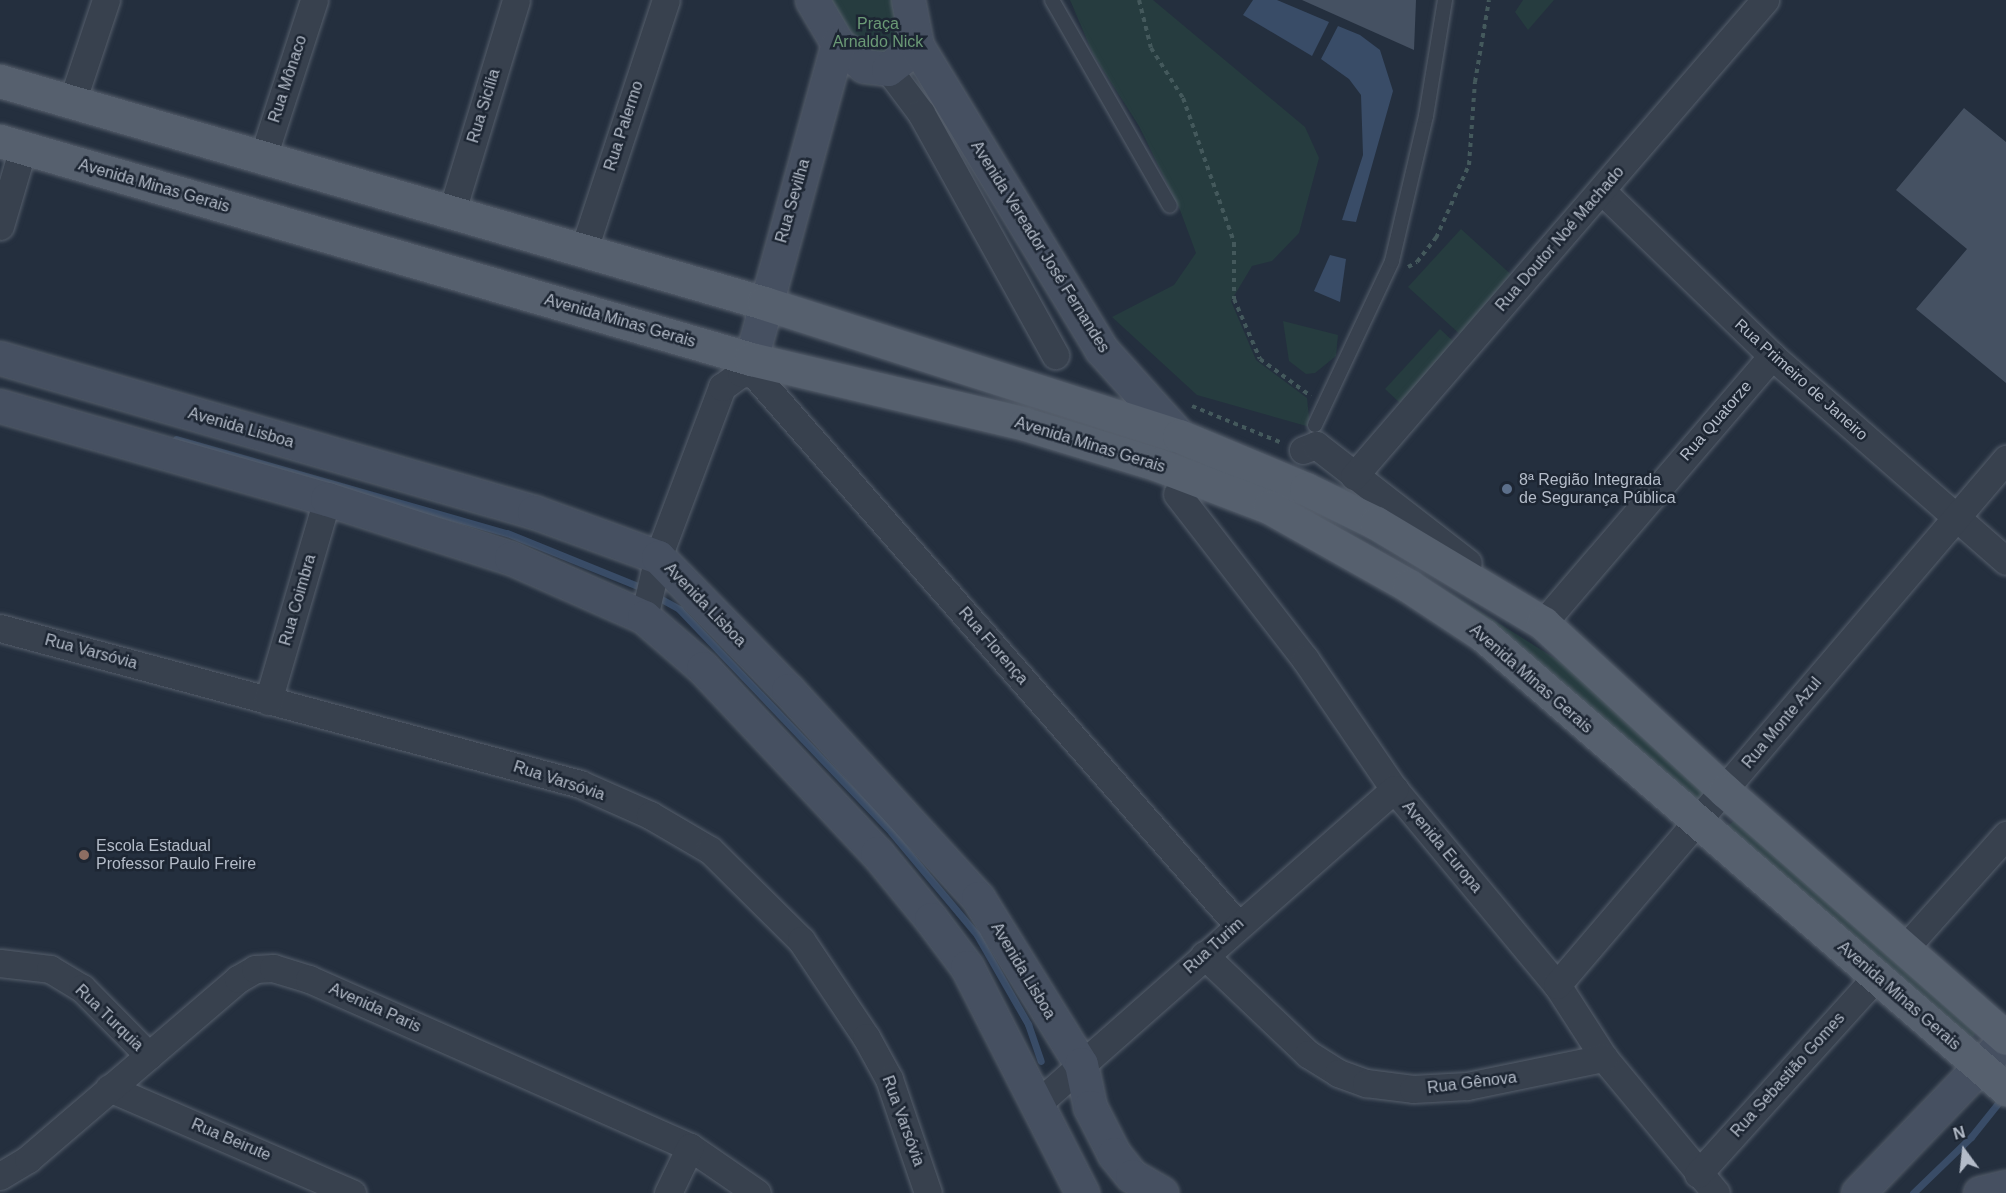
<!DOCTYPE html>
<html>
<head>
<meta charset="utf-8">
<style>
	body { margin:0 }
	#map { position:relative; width:2006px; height:1193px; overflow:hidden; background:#242f3e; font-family:Helvetica,sans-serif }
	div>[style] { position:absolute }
	.green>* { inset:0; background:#263c3f }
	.water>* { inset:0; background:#394c67 }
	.stream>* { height:7px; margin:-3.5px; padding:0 3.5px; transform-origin:3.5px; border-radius:3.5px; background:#394c67 }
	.building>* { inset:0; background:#455162 }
	.path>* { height:4px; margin-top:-2px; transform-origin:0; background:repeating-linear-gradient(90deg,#44595c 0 4.5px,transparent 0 9px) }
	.roads { filter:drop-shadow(0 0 2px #565f6c) drop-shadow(0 0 2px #565f6c) }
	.lane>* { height:14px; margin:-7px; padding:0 7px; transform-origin:7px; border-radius:7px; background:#38414e }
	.street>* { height:27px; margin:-13.5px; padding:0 13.5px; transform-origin:13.5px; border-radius:13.5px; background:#38414e }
	.secondary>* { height:33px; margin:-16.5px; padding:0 16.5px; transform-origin:16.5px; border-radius:16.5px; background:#465061 }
	.primary>* { height:33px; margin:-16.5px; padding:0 16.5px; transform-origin:16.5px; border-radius:16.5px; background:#56606e }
	.dots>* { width:16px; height:16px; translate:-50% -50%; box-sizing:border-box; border:3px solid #1d2633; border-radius:50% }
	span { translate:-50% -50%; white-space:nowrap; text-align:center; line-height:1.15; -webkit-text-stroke:5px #1d2633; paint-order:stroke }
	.park-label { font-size:16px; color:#6b9a76 }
	.street-label { font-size:16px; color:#b4bcc9 }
	.poi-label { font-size:16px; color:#b4bcc9 }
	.left { translate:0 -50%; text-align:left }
	.north { position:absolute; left:1934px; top:1121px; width:60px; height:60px; -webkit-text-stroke:4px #1d2633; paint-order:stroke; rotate:345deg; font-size:16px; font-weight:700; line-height:24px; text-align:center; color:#b4bcc9 }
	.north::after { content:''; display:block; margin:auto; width:21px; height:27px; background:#b4bcc9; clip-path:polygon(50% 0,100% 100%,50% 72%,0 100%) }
</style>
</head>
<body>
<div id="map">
	<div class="green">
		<i style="clip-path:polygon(812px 0,908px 0,917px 46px,888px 69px)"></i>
		<i style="clip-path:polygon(1070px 0,1153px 0,1305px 127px,1319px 158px,1299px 233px,1272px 261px,1252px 266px,1231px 301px,1256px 360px,1307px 398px,1310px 427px,1197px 395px,1112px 317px,1174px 285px,1196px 253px,1180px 210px,1139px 126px,1093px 54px)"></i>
		<i style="clip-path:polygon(1523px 0,1554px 0,1528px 30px,1515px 12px)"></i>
		<i style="clip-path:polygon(1461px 229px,1516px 279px,1463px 337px,1408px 287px)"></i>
		<i style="clip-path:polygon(1283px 321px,1338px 335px,1336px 356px,1315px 373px,1306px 374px,1289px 361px)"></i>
		<i style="clip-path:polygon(1440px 329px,1455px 343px,1400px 403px,1385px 389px)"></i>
		<i style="clip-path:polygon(1436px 584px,1575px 671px,1705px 794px,1697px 802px,1432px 586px)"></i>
		<i style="clip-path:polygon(1738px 818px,1977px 1027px,1974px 1036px,1966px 1038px,1726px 827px)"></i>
	</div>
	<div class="water">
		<i style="clip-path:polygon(1253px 0,1277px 0,1329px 22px,1312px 56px,1243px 15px)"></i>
		<i style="clip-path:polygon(1338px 26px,1360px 35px,1380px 50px,1393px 91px,1356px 222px,1342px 220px,1363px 155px,1361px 95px,1349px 79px,1321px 59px)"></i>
		<i style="clip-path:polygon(1330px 255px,1346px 259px,1340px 302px,1314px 291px)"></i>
	</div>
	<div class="stream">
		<i style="left:176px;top:439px;width:344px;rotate:15.9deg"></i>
		<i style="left:507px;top:533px;width:149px;rotate:22.1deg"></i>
		<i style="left:654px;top:595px;width:29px;rotate:29deg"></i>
		<i style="left:679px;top:609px;width:308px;rotate:46.4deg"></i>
		<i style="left:891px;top:832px;width:134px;rotate:50.1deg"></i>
		<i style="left:977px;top:935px;width:103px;rotate:60.2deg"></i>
		<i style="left:1028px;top:1024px;width:39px;rotate:71deg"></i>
		<i style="left:1913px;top:1193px;width:81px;rotate:-44deg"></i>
		<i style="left:1971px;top:1137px;width:51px;rotate:-51.3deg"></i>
	</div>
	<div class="building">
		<i style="clip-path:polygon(1302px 0,1416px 0,1414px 50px)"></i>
		<i style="clip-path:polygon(1964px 108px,2006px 142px,2006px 383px,1916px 309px,1967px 249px,1896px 190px)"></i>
	</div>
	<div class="path">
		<i style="left:1139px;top:0;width:49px;rotate:76deg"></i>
		<i style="left:1151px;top:48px;width:59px;rotate:57.4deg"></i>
		<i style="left:1183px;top:98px;width:153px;rotate:70.5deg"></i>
		<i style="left:1234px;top:242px;width:57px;rotate:90deg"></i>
		<i style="left:1234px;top:299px;width:65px;rotate:66.6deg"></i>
		<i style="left:1260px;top:359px;width:63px;rotate:36deg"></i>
		<i style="left:1408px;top:267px;width:10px;rotate:-29deg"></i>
		<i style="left:1417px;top:262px;width:31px;rotate:-52deg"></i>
		<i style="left:1436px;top:238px;width:80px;rotate:-65.7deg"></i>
		<i style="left:1469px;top:165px;width:83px;rotate:-85.9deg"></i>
		<i style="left:1475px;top:82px;width:83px;rotate:-80.3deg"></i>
		<i style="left:1192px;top:406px;width:97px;rotate:22.3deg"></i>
	</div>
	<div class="roads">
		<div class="lane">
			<i style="left:1052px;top:0;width:237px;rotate:60.2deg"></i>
			<i style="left:1315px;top:425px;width:181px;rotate:-64.8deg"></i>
			<i style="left:1392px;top:261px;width:149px;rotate:-76.8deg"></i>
			<i style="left:1426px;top:116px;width:118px;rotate:-80.7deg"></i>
		</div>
		<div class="street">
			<i style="left:888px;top:69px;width:55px;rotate:53.1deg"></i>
			<i style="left:921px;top:113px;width:277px;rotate:61deg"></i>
			<i style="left:72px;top:102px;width:108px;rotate:-71.6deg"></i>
			<i style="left:263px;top:157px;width:165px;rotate:-72deg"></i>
			<i style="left:1602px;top:191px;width:237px;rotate:44.1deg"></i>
			<i style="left:1772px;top:356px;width:311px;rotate:41.2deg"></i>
			<i style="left:452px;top:211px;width:220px;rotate:-73.1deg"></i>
			<i style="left:0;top:226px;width:81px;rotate:-73.6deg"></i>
			<i style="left:583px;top:252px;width:265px;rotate:-71.8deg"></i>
			<i style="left:1303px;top:450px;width:14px;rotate:-21deg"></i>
			<i style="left:1316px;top:445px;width:192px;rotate:37.8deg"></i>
			<i style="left:1354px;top:476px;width:629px;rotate:-49.19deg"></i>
			<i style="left:1177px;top:494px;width:209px;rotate:52.2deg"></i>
			<i style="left:1305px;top:659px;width:158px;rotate:55.6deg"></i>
			<i style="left:1394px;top:789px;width:255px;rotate:50.3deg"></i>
			<i style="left:1557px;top:985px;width:87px;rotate:57.2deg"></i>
			<i style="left:1604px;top:1058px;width:175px;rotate:50.3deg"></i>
			<i style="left:644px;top:617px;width:62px;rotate:-76.9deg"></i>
			<i style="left:658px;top:557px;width:182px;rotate:-69.4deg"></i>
			<i style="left:722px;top:387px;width:24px;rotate:-36deg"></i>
			<i style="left:741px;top:373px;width:13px;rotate:4deg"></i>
			<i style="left:754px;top:374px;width:732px;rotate:48.71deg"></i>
			<i style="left:1543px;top:623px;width:352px;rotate:-49.4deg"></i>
			<i style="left:0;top:628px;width:601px;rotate:15.05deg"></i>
			<i style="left:580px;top:784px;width:77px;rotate:23.9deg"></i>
			<i style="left:650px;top:815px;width:69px;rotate:30.3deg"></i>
			<i style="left:710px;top:850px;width:128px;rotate:44.7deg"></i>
			<i style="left:801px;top:940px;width:117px;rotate:56.2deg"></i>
			<i style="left:866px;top:1037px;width:48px;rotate:61.3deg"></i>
			<i style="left:889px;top:1079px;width:120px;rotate:71.1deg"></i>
			<i style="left:268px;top:701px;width:210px;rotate:-73.7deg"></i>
			<i style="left:1905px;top:948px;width:152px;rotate:-48.2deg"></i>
			<i style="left:1204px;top:955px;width:144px;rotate:43.6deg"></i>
			<i style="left:1308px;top:1054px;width:36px;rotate:32deg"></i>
			<i style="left:1338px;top:1073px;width:30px;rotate:20deg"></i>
			<i style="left:1366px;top:1083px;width:47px;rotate:7.3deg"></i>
			<i style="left:1413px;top:1089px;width:54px;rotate:-3.2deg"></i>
			<i style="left:1467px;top:1086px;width:140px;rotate:-11.6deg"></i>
			<i style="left:0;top:963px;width:50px;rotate:6.8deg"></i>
			<i style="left:50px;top:969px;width:37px;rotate:31deg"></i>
			<i style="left:82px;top:988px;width:95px;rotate:45.4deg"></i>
			<i style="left:1557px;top:985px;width:692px;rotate:-49.52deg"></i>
			<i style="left:109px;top:1088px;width:265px;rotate:23.4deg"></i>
			<i style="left:1036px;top:1105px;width:478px;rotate:-41.4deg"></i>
			<i style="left:1698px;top:1174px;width:267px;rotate:-47.9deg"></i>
			<i style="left:0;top:1176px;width:33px;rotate:-31deg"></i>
			<i style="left:28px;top:1159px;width:277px;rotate:-40.6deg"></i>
			<i style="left:238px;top:979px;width:20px;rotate:-30deg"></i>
			<i style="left:255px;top:969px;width:18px;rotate:-3deg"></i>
			<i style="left:273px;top:968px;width:38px;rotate:17deg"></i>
			<i style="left:309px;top:979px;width:416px;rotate:23.8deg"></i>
			<i style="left:690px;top:1147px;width:81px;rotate:34.5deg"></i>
			<i style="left:668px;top:1193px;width:51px;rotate:-64.4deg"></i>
		</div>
		<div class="secondary">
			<i style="left:812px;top:0;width:51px;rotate:59.4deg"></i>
			<i style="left:838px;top:44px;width:34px;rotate:40deg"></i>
			<i style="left:864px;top:66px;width:24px;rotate:7deg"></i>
			<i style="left:888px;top:69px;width:37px;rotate:-38deg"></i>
			<i style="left:908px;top:0;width:47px;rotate:78.9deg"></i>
			<i style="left:917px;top:46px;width:354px;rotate:58.7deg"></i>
			<i style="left:1101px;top:349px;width:117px;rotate:48.1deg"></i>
			<i style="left:0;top:358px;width:556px;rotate:16.09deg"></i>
			<i style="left:534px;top:512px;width:132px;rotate:19.9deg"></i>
			<i style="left:658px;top:557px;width:186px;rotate:45.7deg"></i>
			<i style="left:788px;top:690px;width:282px;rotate:47.6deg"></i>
			<i style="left:978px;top:898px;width:195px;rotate:58.2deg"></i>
			<i style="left:1081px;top:1064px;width:44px;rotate:78.2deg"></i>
			<i style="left:1090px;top:1107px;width:53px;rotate:62.9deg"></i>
			<i style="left:1114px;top:1154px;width:28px;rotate:51deg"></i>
			<i style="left:1132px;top:1176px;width:34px;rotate:30deg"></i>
			<i style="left:751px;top:359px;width:327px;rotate:-74.6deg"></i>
			<i style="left:0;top:406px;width:340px;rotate:15.9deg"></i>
			<i style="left:327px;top:499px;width:193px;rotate:17.8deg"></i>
			<i style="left:511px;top:558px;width:145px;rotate:23.9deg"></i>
			<i style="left:644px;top:617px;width:78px;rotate:40.8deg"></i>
			<i style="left:703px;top:668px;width:254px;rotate:46.8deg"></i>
			<i style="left:877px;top:853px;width:85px;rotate:50.7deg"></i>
			<i style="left:931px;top:919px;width:60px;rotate:53.1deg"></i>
			<i style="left:967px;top:967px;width:254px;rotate:63deg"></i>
			<i style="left:1858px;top:1193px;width:214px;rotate:-46.1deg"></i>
			<i style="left:1980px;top:1193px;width:27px;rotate:-13deg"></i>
		</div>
		<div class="primary">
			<i style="left:0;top:81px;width:796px;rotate:16.2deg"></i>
			<i style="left:764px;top:303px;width:436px;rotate:17.8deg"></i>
			<i style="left:1179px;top:436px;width:138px;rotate:22.7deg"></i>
			<i style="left:1306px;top:489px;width:78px;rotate:25.9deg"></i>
			<i style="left:1376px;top:523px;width:195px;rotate:30.9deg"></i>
			<i style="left:1543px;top:623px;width:248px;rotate:42.7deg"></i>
			<i style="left:1725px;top:791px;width:374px;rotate:41.3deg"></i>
			<i style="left:0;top:141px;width:782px;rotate:16.19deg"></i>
			<i style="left:751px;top:359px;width:282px;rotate:13.3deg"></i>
			<i style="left:1025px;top:424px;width:137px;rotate:17deg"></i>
			<i style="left:1156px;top:464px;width:121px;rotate:20.8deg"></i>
			<i style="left:1269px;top:507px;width:161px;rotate:29.4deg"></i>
			<i style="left:1409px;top:586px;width:89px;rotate:33.5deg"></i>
			<i style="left:1483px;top:635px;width:693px;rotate:40.96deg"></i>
		</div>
	</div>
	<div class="dots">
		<i style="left:1507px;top:489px;background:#5c6f8a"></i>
		<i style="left:84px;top:855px;background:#8d6e63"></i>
	</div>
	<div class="park-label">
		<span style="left:878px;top:33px">Praça<br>Arnaldo Nick</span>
	</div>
	<div class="street-label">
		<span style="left:288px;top:79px;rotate:-72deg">Rua Mônaco</span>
		<span style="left:484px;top:106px;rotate:-73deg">Rua Sicília</span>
		<span style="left:624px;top:126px;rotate:-72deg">Rua Palermo</span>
		<span style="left:154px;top:186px;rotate:16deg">Avenida Minas Gerais</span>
		<span style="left:793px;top:201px;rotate:-74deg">Rua Sevilha</span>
		<span style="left:1560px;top:239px;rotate:-49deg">Rua Doutor Noé Machado</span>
		<span style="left:1040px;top:247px;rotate:58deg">Avenida Vereador José Fernandes</span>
		<span style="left:620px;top:321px;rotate:16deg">Avenida Minas Gerais</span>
		<span style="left:1801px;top:380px;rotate:42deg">Rua Primeiro de Janeiro</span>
		<span style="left:1716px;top:421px;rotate:-49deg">Rua Quatorze</span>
		<span style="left:241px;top:428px;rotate:16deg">Avenida Lisboa</span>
		<span style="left:1090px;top:445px;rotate:17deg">Avenida Minas Gerais</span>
		<span style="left:298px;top:600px;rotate:-74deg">Rua Coimbra</span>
		<span style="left:705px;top:605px;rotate:46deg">Avenida Lisboa</span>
		<span style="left:993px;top:646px;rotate:49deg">Rua Florença</span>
		<span style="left:91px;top:652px;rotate:15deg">Rua Varsóvia</span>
		<span style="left:1531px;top:679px;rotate:41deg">Avenida Minas Gerais</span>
		<span style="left:1782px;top:723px;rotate:-50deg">Rua Monte Azul</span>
		<span style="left:559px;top:781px;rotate:18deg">Rua Varsóvia</span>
		<span style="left:1442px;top:847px;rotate:50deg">Avenida Europa</span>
		<span style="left:1214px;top:946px;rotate:-42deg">Rua Turim</span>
		<span style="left:1023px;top:971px;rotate:59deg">Avenida Lisboa</span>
		<span style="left:1899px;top:996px;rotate:41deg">Avenida Minas Gerais</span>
		<span style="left:375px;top:1008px;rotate:24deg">Avenida Paris</span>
		<span style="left:109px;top:1018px;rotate:44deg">Rua Turquia</span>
		<span style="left:1788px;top:1075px;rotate:-48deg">Rua Sebastião Gomes</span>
		<span style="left:1472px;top:1083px;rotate:-7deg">Rua Gênova</span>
		<span style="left:903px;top:1121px;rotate:70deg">Rua Varsóvia</span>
		<span style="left:231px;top:1140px;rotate:23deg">Rua Beirute</span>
	</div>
	<div class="poi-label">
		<span class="left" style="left:1519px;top:489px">8ª Região Integrada<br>de Segurança Pública</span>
		<span class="left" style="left:96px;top:855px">Escola Estadual<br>Professor Paulo Freire</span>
	</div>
	<div class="north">N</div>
</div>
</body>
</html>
